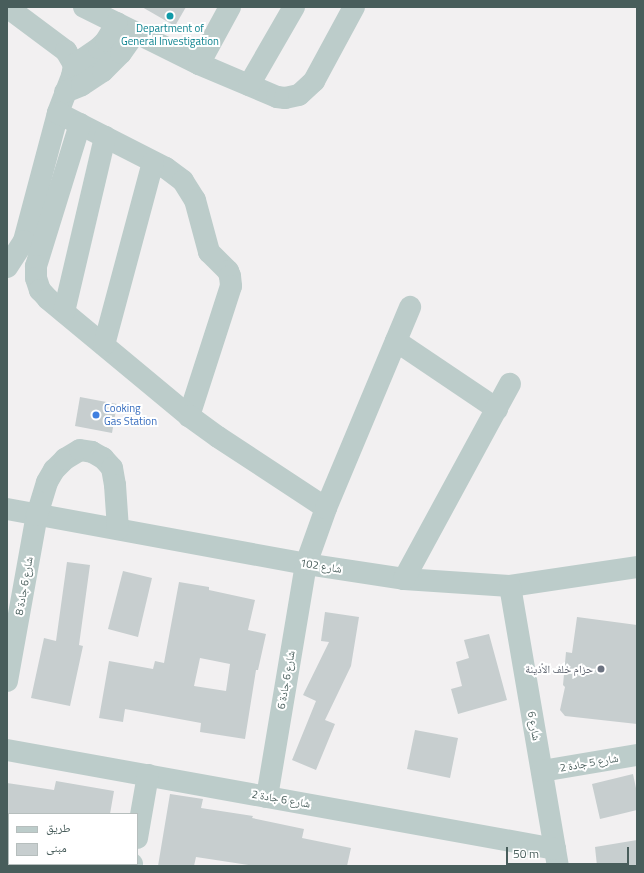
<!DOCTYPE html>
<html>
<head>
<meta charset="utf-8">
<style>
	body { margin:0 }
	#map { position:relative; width:644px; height:873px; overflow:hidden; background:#f2f0f1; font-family:"Titillium Web","Noto Naskh Arabic",sans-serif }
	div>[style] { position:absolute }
	.building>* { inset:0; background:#c7cecf }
	.minor>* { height:22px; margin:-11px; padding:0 11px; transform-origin:11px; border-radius:11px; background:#bcccca }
	.dots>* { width:11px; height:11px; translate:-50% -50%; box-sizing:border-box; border:2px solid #fff; border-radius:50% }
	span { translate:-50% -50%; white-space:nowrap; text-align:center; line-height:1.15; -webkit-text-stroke:4px #fff; paint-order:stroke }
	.culture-label { font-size:11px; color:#0d838f }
	.shop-label { font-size:11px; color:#366cbe }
	.left { translate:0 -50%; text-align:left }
	.street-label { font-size:11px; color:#485d5b }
	.worship-label { font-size:11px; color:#5b616d }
	.right { translate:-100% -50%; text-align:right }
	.frame { position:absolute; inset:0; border:8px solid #485d5b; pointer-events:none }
	.legend { position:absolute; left:8px; top:813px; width:130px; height:52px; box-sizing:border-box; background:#fff; border:1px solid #b6bebd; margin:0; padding:5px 7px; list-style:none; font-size:12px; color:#485d5b }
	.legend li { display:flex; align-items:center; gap:8px; height:20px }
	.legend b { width:20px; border:1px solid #b6bebd }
	.scale { position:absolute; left:506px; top:847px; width:123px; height:18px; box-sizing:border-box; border:2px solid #485d5b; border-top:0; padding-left:5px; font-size:12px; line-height:14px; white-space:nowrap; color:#485d5b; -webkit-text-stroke:3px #fff; paint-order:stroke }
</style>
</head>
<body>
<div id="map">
	<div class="building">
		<i style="clip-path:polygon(142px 7px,186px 7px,175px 26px)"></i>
		<i style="clip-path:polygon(80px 397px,117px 404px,112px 433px,75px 426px)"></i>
		<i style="clip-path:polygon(67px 562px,90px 565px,79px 645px,83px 646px,70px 706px,31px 698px,44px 638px,56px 641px)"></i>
		<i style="clip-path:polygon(123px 571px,152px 578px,138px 637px,108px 629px)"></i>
		<i style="clip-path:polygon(evenodd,179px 582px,209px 587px,209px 590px,255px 600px,248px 630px,266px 634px,258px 670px,256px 670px,245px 739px,200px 732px,201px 723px,125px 709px,123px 722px,99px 718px,109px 661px,153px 669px,155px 661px,164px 663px,179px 582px,200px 658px,230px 664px,226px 691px,194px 686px,200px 658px)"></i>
		<i style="clip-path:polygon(325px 612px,359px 617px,351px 666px,325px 720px,335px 724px,316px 770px,292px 760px,316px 701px,303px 695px,329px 642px,321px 641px)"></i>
		<i style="clip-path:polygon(577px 617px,637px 625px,637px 724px,565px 716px,560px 710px,565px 687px,563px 685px,566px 652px,572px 653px)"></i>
		<i style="clip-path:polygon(489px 634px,507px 700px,458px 714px,451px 689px,462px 686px,456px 662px,469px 658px,464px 640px)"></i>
		<i style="clip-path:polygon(415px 730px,458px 738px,450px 778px,407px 769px)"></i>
		<i style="clip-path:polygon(633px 774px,637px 793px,637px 810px,600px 819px,592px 784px)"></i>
		<i style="clip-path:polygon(56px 781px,114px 791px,110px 814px,7px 814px,7px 783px,54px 790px)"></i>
		<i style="clip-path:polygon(170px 794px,203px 799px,201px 808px,253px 816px,252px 818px,304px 829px,302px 838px,351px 848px,347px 866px,255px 866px,196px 857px,194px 866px,158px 866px)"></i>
		<i style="clip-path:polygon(637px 840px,637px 866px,597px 866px,595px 847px)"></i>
	</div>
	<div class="minor">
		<i style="left:7px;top:7px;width:74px;rotate:36.7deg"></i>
		<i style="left:66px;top:51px;width:16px;rotate:60deg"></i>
		<i style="left:74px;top:65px;width:11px;rotate:100deg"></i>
		<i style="left:72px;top:76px;width:40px;rotate:111deg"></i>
		<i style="left:58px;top:113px;width:132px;rotate:104.9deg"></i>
		<i style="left:24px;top:241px;width:31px;rotate:123deg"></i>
		<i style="left:84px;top:7px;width:128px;rotate:26.4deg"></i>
		<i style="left:199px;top:64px;width:85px;rotate:22.9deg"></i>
		<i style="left:277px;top:97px;width:8px;rotate:7deg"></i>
		<i style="left:285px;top:98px;width:14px;rotate:-12deg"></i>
		<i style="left:299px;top:95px;width:21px;rotate:-43deg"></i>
		<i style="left:314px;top:81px;width:84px;rotate:-61.6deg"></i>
		<i style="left:199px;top:64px;width:65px;rotate:-61.5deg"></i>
		<i style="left:74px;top:65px;width:30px;rotate:-34deg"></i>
		<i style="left:99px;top:48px;width:10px;rotate:-45deg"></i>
		<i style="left:106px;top:41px;width:21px;rotate:-59deg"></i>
		<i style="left:249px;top:85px;width:90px;rotate:-60deg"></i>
		<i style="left:65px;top:92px;width:18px;rotate:-22deg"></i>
		<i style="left:82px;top:85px;width:25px;rotate:-34deg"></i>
		<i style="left:103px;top:71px;width:25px;rotate:-45deg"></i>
		<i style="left:121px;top:53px;width:24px;rotate:-55deg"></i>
		<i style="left:58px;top:113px;width:121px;rotate:27deg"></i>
		<i style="left:166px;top:168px;width:21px;rotate:37deg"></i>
		<i style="left:183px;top:181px;width:22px;rotate:58deg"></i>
		<i style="left:195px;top:200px;width:54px;rotate:74.9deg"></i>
		<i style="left:209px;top:252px;width:27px;rotate:45deg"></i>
		<i style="left:228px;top:271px;width:5px;rotate:68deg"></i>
		<i style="left:230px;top:276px;width:10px;rotate:84deg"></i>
		<i style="left:231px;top:286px;width:137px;rotate:107.9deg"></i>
		<i style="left:80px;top:124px;width:149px;rotate:107.2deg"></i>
		<i style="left:36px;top:266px;width:12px;rotate:90deg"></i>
		<i style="left:36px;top:278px;width:13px;rotate:72deg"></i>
		<i style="left:40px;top:290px;width:12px;rotate:48deg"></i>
		<i style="left:48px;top:299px;width:183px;rotate:39.7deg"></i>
		<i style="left:189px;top:416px;width:36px;rotate:36deg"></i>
		<i style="left:218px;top:437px;width:129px;rotate:33.3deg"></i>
		<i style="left:64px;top:312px;width:180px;rotate:-76.8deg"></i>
		<i style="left:396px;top:341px;width:122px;rotate:34deg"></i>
		<i style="left:104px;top:345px;width:189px;rotate:-75deg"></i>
		<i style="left:7px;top:509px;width:304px;rotate:10.4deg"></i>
		<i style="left:306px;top:564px;width:99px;rotate:8.7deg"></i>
		<i style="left:404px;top:579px;width:106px;rotate:3.8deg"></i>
		<i style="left:510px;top:586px;width:128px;rotate:-8.5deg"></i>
		<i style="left:404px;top:579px;width:222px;rotate:-61.5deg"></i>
		<i style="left:510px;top:586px;width:284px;rotate:80.3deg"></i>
		<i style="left:7px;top:681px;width:169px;rotate:-79.8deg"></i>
		<i style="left:37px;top:515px;width:34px;rotate:-73deg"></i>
		<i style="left:47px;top:482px;width:14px;rotate:-60deg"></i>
		<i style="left:54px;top:470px;width:16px;rotate:-45deg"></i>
		<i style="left:65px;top:459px;width:17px;rotate:-31deg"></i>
		<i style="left:80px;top:450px;width:12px;rotate:9deg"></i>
		<i style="left:92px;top:452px;width:13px;rotate:29deg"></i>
		<i style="left:103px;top:458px;width:13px;rotate:48deg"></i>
		<i style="left:112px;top:468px;width:17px;rotate:80deg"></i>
		<i style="left:115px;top:485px;width:44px;rotate:86.1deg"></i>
		<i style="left:7px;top:750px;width:557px;rotate:10.24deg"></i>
		<i style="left:542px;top:771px;width:96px;rotate:-9.6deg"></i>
		<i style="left:267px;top:797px;width:236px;rotate:-80.5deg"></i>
		<i style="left:306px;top:564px;width:59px;rotate:-70.3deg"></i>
		<i style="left:326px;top:508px;width:218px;rotate:-67.3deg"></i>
		<i style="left:137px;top:838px;width:64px;rotate:-80.1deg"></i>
		<i style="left:132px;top:866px;width:2px;rotate:-90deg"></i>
	</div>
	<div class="dots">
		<i style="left:170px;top:16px;background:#0f9aa8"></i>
		<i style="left:96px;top:415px;background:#3f7fe0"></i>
		<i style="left:601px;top:669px;background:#6b7280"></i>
	</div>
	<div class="culture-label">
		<span style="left:170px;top:35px">Department of<br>General Investigation</span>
	</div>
	<div class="shop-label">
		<span class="left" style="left:104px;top:415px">Cooking<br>Gas Station</span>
	</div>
	<div class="street-label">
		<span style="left:321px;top:566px;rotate:9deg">شارع 102</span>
		<span style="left:24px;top:586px;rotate:-80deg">شارع 6 جادة 8</span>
		<span style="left:286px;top:680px;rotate:-80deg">شارع 6 جادة 6</span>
		<span style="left:534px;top:726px;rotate:80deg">شارع 6</span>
		<span style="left:589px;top:763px;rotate:-10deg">شارع 5 جادة 2</span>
		<span style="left:281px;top:799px;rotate:10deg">شارع 6 جادة 2</span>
	</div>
	<div class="worship-label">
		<span class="right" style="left:593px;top:669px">حزام خلف الأذينة</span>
	</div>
	<div class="frame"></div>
	<ul class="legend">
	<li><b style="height:5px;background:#bcccca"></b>طريق</li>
	<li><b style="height:11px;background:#c7cecf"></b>مبنى</li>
	</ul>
	<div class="scale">50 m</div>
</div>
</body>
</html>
